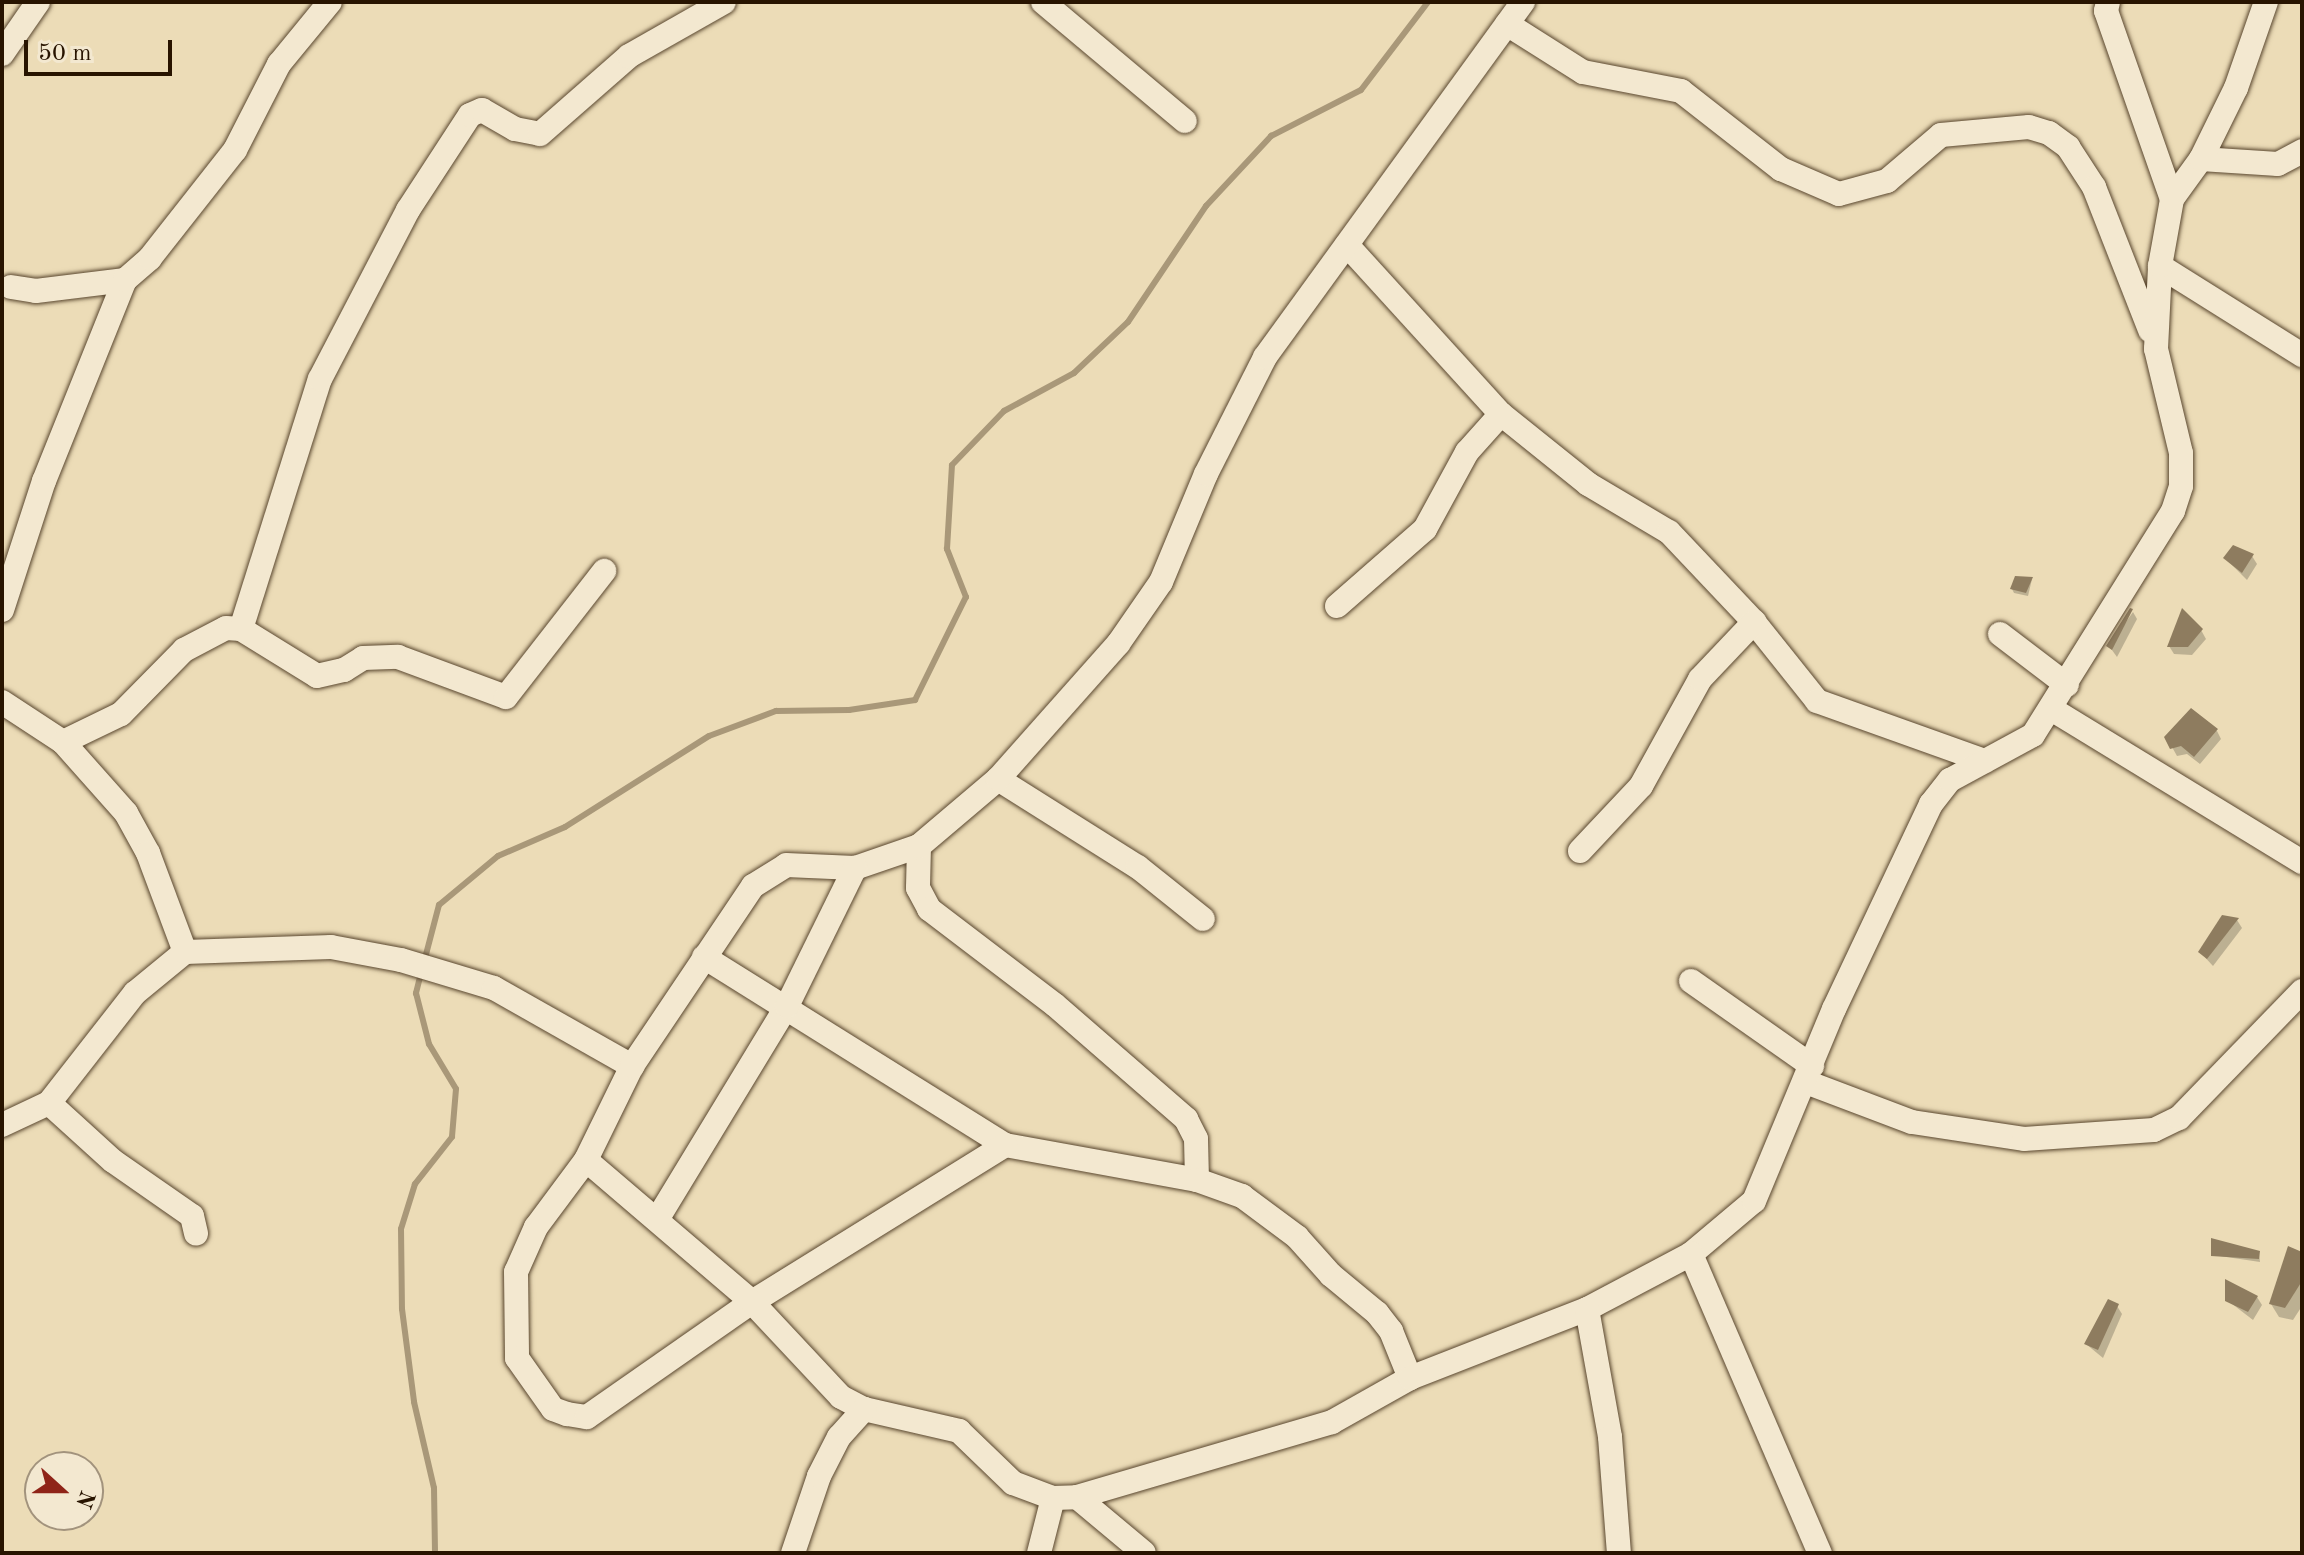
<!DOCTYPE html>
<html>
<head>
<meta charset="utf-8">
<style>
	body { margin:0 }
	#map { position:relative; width:2304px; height:1555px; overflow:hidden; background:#ecdcb7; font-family:"Old Standard TT",serif }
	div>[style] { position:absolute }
	.shadow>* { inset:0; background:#0003 }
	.stream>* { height:6px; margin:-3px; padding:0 3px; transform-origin:3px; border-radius:3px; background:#a99879 }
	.building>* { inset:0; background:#8e7c5f }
	.roads { filter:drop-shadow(0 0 2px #59462e) drop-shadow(0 0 2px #59462e) }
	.minor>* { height:24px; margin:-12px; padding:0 12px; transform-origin:12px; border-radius:12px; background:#f3e8d0 }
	span { translate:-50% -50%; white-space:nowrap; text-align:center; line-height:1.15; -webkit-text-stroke:6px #f3e8d0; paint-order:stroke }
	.frame { position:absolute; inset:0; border:4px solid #281400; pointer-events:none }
	.north { position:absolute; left:24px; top:1451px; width:80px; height:80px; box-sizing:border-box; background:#f3e8d0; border:2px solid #a2937d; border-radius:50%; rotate:111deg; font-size:22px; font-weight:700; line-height:32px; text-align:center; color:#281400 }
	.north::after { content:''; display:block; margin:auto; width:28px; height:36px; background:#8f2418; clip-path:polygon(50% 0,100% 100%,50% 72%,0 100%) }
	.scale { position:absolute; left:24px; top:40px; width:148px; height:36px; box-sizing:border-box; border:4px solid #281400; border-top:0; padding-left:10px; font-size:24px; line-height:28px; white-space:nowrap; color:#281400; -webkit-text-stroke:6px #f3e8d0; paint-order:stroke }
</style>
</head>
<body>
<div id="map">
	<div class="shadow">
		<i style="clip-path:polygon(2252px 556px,2257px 564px,2247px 580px,2225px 558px)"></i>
		<i style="clip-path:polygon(2032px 579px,2028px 596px,2014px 593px,2012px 589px)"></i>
		<i style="clip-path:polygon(2133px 612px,2137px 619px,2117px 657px,2109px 646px)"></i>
		<i style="clip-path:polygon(2201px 630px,2206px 639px,2192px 655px,2174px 654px,2169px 646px)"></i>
		<i style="clip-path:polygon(2217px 731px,2221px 739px,2200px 764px,2187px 754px,2177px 756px,2167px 738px)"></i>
		<i style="clip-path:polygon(2237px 920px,2242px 928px,2213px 966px,2200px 952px)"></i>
		<i style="clip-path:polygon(2259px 1253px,2260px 1262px,2213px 1255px)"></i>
		<i style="clip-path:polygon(2302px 1254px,2302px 1306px,2293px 1320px,2279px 1317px,2271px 1304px)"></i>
		<i style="clip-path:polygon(2257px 1297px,2262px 1305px,2253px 1320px,2227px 1300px)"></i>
		<i style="clip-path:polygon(2117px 1306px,2122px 1314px,2103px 1358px,2086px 1344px)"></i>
	</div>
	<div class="stream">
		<i style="left:424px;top:962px;width:59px;rotate:-75.3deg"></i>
		<i style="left:439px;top:905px;width:77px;rotate:-39.7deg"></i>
		<i style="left:498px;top:856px;width:73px;rotate:-23.4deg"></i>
		<i style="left:565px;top:827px;width:170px;rotate:-32.3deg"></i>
		<i style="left:709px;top:736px;width:72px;rotate:-20.5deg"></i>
		<i style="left:776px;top:711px;width:73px;rotate:-0.8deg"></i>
		<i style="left:849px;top:710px;width:67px;rotate:-8.6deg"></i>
		<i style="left:915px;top:700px;width:115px;rotate:-63.7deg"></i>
		<i style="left:966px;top:597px;width:52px;rotate:-111.6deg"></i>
		<i style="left:947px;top:549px;width:84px;rotate:-86.6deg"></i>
		<i style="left:952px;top:465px;width:75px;rotate:-46.1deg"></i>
		<i style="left:1004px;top:411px;width:80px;rotate:-28.5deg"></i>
		<i style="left:1074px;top:373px;width:74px;rotate:-43.4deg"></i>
		<i style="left:1128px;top:322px;width:140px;rotate:-56.1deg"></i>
		<i style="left:1206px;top:206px;width:96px;rotate:-47.1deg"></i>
		<i style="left:1271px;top:136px;width:101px;rotate:-27.1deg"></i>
		<i style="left:1361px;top:90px;width:111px;rotate:-52.7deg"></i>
		<i style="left:421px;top:973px;width:21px;rotate:104deg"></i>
		<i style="left:416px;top:993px;width:53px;rotate:75.7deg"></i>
		<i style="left:429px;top:1044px;width:52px;rotate:59deg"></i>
		<i style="left:456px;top:1089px;width:48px;rotate:94.8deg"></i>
		<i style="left:452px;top:1137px;width:60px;rotate:128.2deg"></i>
		<i style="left:415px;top:1184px;width:47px;rotate:107.3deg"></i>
		<i style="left:401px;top:1229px;width:80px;rotate:89.3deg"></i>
		<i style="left:402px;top:1309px;width:94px;rotate:82.6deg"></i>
		<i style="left:414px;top:1402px;width:88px;rotate:76.9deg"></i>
		<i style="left:434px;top:1488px;width:65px;rotate:89.1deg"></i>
	</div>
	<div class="building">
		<i style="clip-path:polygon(2233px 545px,2254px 554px,2242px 573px,2223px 558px)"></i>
		<i style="clip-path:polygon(2015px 576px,2033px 577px,2026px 593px,2010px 589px)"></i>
		<i style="clip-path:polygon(2130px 608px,2133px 609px,2112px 650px,2106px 646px)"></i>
		<i style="clip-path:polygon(2182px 608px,2203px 629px,2188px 647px,2167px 647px)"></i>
		<i style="clip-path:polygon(2191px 708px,2218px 729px,2194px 757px,2181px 746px,2170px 749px,2164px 737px)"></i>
		<i style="clip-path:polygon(2222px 915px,2239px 918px,2207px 959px,2198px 952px)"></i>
		<i style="clip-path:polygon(2211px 1238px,2260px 1251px,2259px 1259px,2211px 1256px)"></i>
		<i style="clip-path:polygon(2288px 1246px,2302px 1252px,2302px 1281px,2285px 1308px,2269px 1304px)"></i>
		<i style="clip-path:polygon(2225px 1279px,2258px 1296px,2248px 1312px,2225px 1301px)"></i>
		<i style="clip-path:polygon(2108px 1299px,2119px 1304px,2098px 1350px,2084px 1344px)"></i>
	</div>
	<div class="roads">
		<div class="minor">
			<i style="left:1043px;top:2px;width:185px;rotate:40deg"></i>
			<i style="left:2108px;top:2px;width:9px;rotate:103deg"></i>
			<i style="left:2106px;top:11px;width:199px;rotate:70.7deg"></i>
			<i style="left:1507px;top:24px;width:90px;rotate:32.3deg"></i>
			<i style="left:1583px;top:72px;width:100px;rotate:11deg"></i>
			<i style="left:1681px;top:91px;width:127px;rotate:38deg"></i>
			<i style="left:1781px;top:169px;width:63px;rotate:23.3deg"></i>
			<i style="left:1839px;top:194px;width:50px;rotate:-15.2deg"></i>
			<i style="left:1887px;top:181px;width:71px;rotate:-40.4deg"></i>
			<i style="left:1941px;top:135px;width:88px;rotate:-5.2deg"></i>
			<i style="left:2029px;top:127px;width:21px;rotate:17deg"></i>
			<i style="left:2049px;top:133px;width:24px;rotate:36deg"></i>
			<i style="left:2068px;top:147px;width:48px;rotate:57deg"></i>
			<i style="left:2094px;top:187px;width:154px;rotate:68.6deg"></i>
			<i style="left:2px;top:54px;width:63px;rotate:-55.3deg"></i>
			<i style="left:2201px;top:159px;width:77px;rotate:3.7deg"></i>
			<i style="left:2278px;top:164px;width:27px;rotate:-28deg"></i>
			<i style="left:1347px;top:245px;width:229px;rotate:47.7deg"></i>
			<i style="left:1501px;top:414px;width:112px;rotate:38.8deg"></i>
			<i style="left:1588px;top:484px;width:94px;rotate:30.7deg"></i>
			<i style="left:1669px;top:532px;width:124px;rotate:46.6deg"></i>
			<i style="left:1754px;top:622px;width:101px;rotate:51.4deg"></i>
			<i style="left:1817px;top:701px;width:178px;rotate:19.7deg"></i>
			<i style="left:2160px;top:266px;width:168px;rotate:32.1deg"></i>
			<i style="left:11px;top:287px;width:25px;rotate:9deg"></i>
			<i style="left:36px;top:291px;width:90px;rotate:-7deg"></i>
			<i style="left:1337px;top:606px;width:117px;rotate:-41.2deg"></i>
			<i style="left:1425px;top:529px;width:88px;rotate:-61.4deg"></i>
			<i style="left:1467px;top:452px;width:51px;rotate:-48.2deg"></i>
			<i style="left:2px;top:610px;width:136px;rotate:-72deg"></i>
			<i style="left:44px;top:481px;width:217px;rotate:-68.1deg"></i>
			<i style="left:125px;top:280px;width:33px;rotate:-41deg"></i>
			<i style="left:150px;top:258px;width:137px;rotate:-51.8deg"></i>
			<i style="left:235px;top:150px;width:97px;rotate:-62.9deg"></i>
			<i style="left:279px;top:64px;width:80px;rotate:-50.6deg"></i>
			<i style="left:241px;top:629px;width:262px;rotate:-72.5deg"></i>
			<i style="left:320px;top:379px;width:191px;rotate:-62.5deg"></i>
			<i style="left:408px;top:210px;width:113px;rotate:-56.9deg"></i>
			<i style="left:470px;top:115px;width:13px;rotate:-23deg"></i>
			<i style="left:482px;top:110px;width:38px;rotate:30deg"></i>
			<i style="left:515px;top:129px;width:25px;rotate:11deg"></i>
			<i style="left:540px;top:134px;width:118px;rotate:-41.2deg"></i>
			<i style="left:629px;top:56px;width:109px;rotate:-29.6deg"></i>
			<i style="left:2000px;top:634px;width:84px;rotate:37.3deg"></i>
			<i style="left:2px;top:702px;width:73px;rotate:33.3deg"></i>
			<i style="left:63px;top:742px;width:95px;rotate:48.4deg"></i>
			<i style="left:126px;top:813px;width:46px;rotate:61.2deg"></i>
			<i style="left:148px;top:853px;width:106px;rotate:69.5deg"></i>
			<i style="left:2053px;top:710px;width:292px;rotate:31.4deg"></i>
			<i style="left:63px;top:742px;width:64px;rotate:-25.8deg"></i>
			<i style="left:121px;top:714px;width:90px;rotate:-45.5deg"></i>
			<i style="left:184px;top:650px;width:47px;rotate:-27.6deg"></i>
			<i style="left:226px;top:628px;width:15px;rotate:4deg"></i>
			<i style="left:241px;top:629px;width:89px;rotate:31.7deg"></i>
			<i style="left:317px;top:676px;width:28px;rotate:-13deg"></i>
			<i style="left:344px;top:670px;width:22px;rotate:-32deg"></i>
			<i style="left:363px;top:658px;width:35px;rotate:-2deg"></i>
			<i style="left:398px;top:657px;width:115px;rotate:20.3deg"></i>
			<i style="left:506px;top:697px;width:160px;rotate:-52.1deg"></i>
			<i style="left:998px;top:779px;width:165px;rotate:32.2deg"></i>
			<i style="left:1138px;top:867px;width:83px;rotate:38.7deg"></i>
			<i style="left:919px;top:846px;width:42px;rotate:91.4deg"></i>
			<i style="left:918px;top:888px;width:24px;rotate:62deg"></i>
			<i style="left:929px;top:909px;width:158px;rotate:37.3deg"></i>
			<i style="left:1055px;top:1005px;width:174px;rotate:41deg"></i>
			<i style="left:1186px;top:1119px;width:22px;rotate:63deg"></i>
			<i style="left:1196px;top:1139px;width:41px;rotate:88.6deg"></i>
			<i style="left:1580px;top:851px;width:89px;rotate:-46.8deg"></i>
			<i style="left:1641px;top:786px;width:122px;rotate:-61.1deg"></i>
			<i style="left:1700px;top:679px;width:79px;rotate:-46.5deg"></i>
			<i style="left:704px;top:957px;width:355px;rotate:32deg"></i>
			<i style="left:1005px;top:1145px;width:195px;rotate:10.3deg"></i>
			<i style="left:1197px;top:1180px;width:48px;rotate:19.6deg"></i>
			<i style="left:1242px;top:1196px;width:69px;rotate:36.7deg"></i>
			<i style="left:1297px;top:1237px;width:51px;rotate:48.2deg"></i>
			<i style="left:1331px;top:1275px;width:60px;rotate:39.6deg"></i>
			<i style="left:1377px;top:1313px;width:23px;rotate:52deg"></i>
			<i style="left:1391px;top:1331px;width:51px;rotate:68deg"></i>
			<i style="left:1691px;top:981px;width:148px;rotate:35.1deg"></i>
			<i style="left:632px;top:1066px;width:105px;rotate:116.1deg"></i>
			<i style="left:586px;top:1160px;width:84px;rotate:126.7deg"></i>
			<i style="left:536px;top:1227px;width:49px;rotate:114deg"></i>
			<i style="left:516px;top:1272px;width:86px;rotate:89.3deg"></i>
			<i style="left:517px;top:1358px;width:62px;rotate:54.8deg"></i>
			<i style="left:553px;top:1409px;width:15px;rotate:20deg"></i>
			<i style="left:567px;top:1414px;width:20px;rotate:9deg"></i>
			<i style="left:587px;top:1417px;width:201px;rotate:-34.9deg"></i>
			<i style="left:752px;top:1302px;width:298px;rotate:-31.8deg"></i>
			<i style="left:1806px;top:1082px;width:113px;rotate:20.7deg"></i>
			<i style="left:1912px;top:1122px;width:113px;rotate:8.6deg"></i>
			<i style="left:2024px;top:1139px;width:130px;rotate:-4deg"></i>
			<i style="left:2154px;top:1130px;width:28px;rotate:-26deg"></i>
			<i style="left:2179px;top:1118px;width:177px;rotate:-45.9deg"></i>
			<i style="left:49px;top:1103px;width:86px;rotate:42.2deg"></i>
			<i style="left:113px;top:1161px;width:96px;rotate:34.8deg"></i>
			<i style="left:192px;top:1216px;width:18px;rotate:77deg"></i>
			<i style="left:2px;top:1125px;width:52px;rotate:-25.1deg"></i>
			<i style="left:49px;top:1103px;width:140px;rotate:-52deg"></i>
			<i style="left:135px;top:993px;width:65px;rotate:-39.4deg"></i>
			<i style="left:185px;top:952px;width:146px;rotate:-2deg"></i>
			<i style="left:331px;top:947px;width:71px;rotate:10.5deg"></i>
			<i style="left:401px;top:960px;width:97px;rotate:16.8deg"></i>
			<i style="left:494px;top:988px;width:159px;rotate:29.5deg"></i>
			<i style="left:632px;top:1066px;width:217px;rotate:-56.1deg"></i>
			<i style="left:753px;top:886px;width:39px;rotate:-32deg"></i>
			<i style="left:786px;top:865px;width:69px;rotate:2.5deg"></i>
			<i style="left:855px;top:868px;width:68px;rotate:-19deg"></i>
			<i style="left:919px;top:846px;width:104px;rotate:-40.3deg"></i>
			<i style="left:998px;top:779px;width:181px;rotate:-48.4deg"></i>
			<i style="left:1118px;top:644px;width:75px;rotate:-55.3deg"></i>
			<i style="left:1161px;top:582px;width:117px;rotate:-67.4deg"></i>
			<i style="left:1206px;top:474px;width:131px;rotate:-63.2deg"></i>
			<i style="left:1265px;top:357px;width:439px;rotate:-54deg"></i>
			<i style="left:586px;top:1160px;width:218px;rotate:40.5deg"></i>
			<i style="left:752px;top:1302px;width:130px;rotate:46.9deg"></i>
			<i style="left:841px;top:1397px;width:26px;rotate:28deg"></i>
			<i style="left:864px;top:1409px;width:98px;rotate:13deg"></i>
			<i style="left:959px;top:1431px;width:75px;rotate:43.9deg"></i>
			<i style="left:1013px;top:1483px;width:43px;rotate:20.6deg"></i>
			<i style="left:1053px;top:1498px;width:24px;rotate:-2deg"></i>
			<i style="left:1077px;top:1497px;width:266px;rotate:-16.4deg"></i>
			<i style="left:1332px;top:1422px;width:90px;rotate:-29.4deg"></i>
			<i style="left:1410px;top:1378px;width:190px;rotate:-21.3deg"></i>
			<i style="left:1587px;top:1309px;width:118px;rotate:-27.9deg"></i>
			<i style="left:1691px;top:1254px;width:82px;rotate:-40.1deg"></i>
			<i style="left:1754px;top:1201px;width:208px;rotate:-67.4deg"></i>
			<i style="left:1834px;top:1009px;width:227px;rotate:-64.7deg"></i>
			<i style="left:1931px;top:804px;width:31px;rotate:-52deg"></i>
			<i style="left:1950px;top:780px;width:94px;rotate:-28.5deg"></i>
			<i style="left:2033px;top:735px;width:264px;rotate:-58deg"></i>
			<i style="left:2173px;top:511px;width:26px;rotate:-72deg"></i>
			<i style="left:2181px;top:486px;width:33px;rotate:-90deg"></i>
			<i style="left:2181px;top:453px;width:107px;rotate:-103.5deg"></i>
			<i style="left:2156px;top:349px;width:83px;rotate:-87.2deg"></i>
			<i style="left:2160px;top:266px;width:68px;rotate:-79.8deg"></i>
			<i style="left:2172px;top:199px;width:49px;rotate:-54.1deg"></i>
			<i style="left:2201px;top:159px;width:79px;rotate:-63.8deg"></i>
			<i style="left:2236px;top:88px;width:91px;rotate:-70.8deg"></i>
			<i style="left:658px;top:1218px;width:248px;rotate:-58.7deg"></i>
			<i style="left:787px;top:1006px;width:154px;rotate:-63.8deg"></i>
			<i style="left:1691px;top:1254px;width:326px;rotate:66.7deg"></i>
			<i style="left:1587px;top:1309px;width:130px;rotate:79.8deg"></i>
			<i style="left:1610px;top:1437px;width:116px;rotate:85.6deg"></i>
			<i style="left:1077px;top:1497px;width:87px;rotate:39.9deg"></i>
			<i style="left:793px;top:1553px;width:81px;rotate:-71.3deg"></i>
			<i style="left:819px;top:1476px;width:44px;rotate:-62.9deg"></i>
			<i style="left:839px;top:1437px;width:38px;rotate:-48deg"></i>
			<i style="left:1039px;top:1553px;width:57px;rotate:-75.7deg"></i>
		</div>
	</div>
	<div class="frame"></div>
	<div class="north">N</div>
	<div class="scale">50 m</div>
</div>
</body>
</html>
